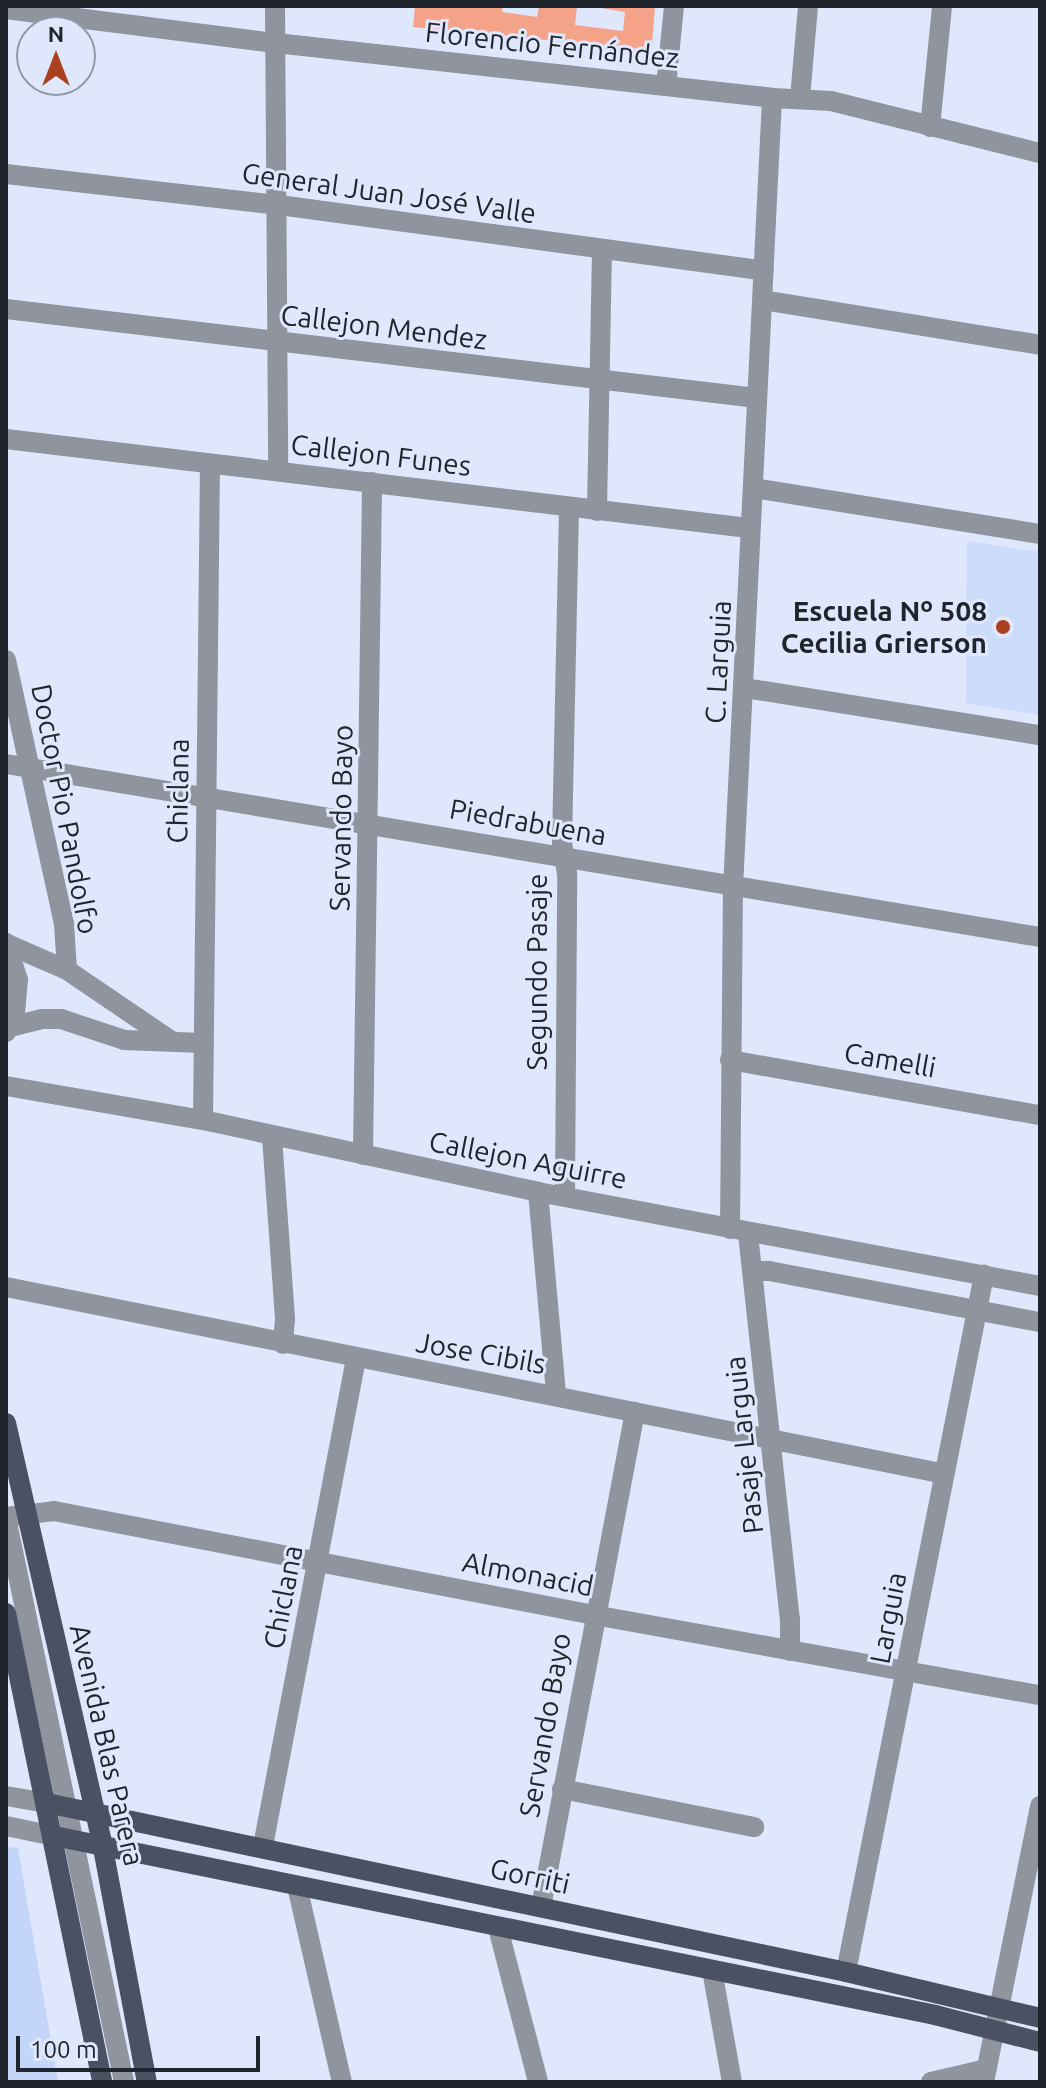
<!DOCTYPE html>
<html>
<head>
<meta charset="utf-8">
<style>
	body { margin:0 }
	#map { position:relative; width:1046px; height:2088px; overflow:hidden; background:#dee7fb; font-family:Ubuntu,sans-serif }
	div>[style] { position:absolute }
	.built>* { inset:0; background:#cddcfb }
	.green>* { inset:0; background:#c3d5f8 }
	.building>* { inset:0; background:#f4a288 }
	.minor>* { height:20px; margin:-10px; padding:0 10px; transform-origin:10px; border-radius:10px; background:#8f949e }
	.major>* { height:20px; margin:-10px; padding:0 10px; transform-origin:10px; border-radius:10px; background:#495162 }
	.dots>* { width:22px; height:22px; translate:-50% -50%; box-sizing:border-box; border:4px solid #dee7fb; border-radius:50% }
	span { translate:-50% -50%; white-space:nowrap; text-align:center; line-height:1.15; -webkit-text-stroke:6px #dee7fb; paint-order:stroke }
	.street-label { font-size:28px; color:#20252d }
	.poi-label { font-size:28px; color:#20252d; font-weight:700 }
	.right { translate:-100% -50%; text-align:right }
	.frame { position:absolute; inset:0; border:8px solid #20252d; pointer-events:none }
	.north { position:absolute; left:16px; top:16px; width:80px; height:80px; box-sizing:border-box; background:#dee7fb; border:2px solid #9299a9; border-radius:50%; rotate:0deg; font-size:22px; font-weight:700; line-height:32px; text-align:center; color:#20252d }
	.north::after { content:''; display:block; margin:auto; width:28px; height:36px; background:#a8411d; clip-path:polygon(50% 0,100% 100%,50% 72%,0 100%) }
	.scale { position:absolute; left:16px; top:2036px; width:244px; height:36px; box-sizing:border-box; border:4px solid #20252d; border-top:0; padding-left:10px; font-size:24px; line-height:28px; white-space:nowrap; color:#20252d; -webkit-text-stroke:6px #dee7fb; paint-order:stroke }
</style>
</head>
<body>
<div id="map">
	<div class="built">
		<i style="clip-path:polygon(967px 541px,1040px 552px,1040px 715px,966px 703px)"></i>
	</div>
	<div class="green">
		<i style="clip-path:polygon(6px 1847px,18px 1848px,58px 2082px,6px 2082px)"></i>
	</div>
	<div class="building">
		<i style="clip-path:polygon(415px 6px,503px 6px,502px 12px,537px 17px,539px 6px,577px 6px,575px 25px,623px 31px,625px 12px,589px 6px,655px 6px,652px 44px,639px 49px,413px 27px)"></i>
	</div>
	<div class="minor">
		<i style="left:275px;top:6px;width:464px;rotate:89.6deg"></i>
		<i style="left:6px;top:9px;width:272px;rotate:7.2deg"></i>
		<i style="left:276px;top:43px;width:499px;rotate:6.3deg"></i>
		<i style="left:772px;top:98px;width:59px;rotate:2.9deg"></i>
		<i style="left:831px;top:101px;width:215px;rotate:14deg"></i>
		<i style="left:666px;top:86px;width:80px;rotate:-84.3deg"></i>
		<i style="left:800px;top:98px;width:92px;rotate:-85deg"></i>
		<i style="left:930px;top:127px;width:122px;rotate:-84.3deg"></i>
		<i style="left:6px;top:174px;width:275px;rotate:6.5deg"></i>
		<i style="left:279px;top:205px;width:489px;rotate:7.7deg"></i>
		<i style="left:763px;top:300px;width:281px;rotate:9.2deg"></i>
		<i style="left:6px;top:309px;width:756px;rotate:6.76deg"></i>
		<i style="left:6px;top:439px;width:748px;rotate:6.83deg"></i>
		<i style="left:753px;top:488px;width:291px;rotate:9.1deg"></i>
		<i style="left:597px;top:511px;width:261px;rotate:-88.9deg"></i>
		<i style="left:6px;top:660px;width:270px;rotate:77.6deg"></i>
		<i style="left:64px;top:924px;width:46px;rotate:86.3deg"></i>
		<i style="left:745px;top:688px;width:299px;rotate:9.1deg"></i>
		<i style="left:6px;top:764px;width:1048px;rotate:9.5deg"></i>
		<i style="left:6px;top:943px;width:38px;rotate:72deg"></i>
		<i style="left:18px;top:979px;width:32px;rotate:95deg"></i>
		<i style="left:15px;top:1011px;width:23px;rotate:113deg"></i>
		<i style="left:7px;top:944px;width:65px;rotate:23.4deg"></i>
		<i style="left:67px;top:970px;width:125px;rotate:34.2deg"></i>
		<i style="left:10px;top:1027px;width:33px;rotate:-14deg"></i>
		<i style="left:42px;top:1019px;width:19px"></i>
		<i style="left:61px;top:1019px;width:66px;rotate:18.4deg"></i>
		<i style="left:124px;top:1040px;width:78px;rotate:2.2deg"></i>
		<i style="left:730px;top:1060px;width:315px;rotate:10.1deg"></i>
		<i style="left:6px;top:1086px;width:200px;rotate:9.8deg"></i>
		<i style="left:203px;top:1120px;width:343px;rotate:12.1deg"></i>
		<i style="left:538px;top:1192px;width:511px;rotate:10.61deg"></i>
		<i style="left:203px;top:1120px;width:656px;rotate:-89.39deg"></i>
		<i style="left:272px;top:1137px;width:182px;rotate:85.9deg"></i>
		<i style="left:285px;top:1319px;width:25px;rotate:95deg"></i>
		<i style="left:363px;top:1155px;width:673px;rotate:-89.23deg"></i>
		<i style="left:538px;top:1192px;width:204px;rotate:84.9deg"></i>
		<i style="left:565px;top:1196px;width:322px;rotate:-89.6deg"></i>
		<i style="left:567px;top:874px;width:31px;rotate:-99deg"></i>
		<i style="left:562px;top:843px;width:336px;rotate:-88.8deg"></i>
		<i style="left:730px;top:1229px;width:341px;rotate:-89.5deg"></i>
		<i style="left:733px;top:888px;width:791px;rotate:-87.17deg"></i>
		<i style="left:748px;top:1234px;width:387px;rotate:83.8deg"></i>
		<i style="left:790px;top:1619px;width:32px;rotate:90deg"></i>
		<i style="left:753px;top:1271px;width:16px"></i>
		<i style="left:769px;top:1271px;width:276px;rotate:10.7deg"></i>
		<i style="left:6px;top:1287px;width:957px;rotate:11.26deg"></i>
		<i style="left:6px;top:1517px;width:48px;rotate:-7.1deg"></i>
		<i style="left:54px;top:1511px;width:550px;rotate:10.9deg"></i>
		<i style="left:594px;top:1615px;width:453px;rotate:10.2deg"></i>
		<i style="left:6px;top:1518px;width:576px;rotate:78.18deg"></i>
		<i style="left:562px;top:1789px;width:196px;rotate:11.2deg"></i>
		<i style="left:6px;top:1796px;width:42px;rotate:9.7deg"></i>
		<i style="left:6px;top:1826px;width:49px;rotate:11.8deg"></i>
		<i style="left:263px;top:1846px;width:496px;rotate:-79.2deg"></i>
		<i style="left:297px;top:1886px;width:201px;rotate:77.1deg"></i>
		<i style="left:541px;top:1907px;width:504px;rotate:-79.25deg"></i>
		<i style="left:498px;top:1928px;width:159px;rotate:75.4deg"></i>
		<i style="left:712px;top:1970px;width:114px;rotate:79.9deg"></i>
		<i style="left:846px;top:1972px;width:711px;rotate:-78.8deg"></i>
		<i style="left:931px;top:2082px;width:57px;rotate:-13.1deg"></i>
		<i style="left:984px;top:2082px;width:282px;rotate:-78.5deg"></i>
	</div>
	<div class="major">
		<i style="left:6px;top:1423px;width:436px;rotate:77.1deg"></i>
		<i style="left:103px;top:1848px;width:238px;rotate:79.4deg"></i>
		<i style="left:6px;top:1613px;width:479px;rotate:78.4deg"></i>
		<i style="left:47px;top:1803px;width:817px;rotate:11.94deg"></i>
		<i style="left:846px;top:1972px;width:199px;rotate:13.3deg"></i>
		<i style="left:54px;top:1836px;width:899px;rotate:11.48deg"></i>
		<i style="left:935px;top:2015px;width:108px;rotate:14.4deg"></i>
	</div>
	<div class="dots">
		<i style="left:1003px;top:627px;background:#a8411d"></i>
	</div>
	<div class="street-label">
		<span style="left:552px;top:45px;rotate:6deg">Florencio Fernández</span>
		<span style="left:389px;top:193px;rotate:8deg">General Juan José Valle</span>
		<span style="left:384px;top:327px;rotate:7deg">Callejon Mendez</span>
		<span style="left:381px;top:455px;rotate:7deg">Callejon Funes</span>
		<span style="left:718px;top:662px;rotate:-87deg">C. Larguia</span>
		<span style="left:178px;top:791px;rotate:-89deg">Chiclana</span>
		<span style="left:65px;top:809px;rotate:79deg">Doctor Pio Pandolfo</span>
		<span style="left:341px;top:818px;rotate:-89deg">Servando Bayo</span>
		<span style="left:528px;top:822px;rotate:10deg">Piedrabuena</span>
		<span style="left:537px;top:972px;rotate:-90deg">Segundo Pasaje</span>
		<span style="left:890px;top:1060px;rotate:10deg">Camelli</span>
		<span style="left:528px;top:1160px;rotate:11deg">Callejon Aguirre</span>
		<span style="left:481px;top:1353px;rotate:10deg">Jose Cibils</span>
		<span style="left:744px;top:1445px;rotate:-96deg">Pasaje Larguia</span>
		<span style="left:528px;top:1574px;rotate:11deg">Almonacid</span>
		<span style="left:283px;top:1597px;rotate:-79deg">Chiclana</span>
		<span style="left:888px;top:1618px;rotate:-79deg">Larguia</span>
		<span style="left:545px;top:1725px;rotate:-80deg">Servando Bayo</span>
		<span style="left:107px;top:1745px;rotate:77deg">Avenida Blas Parera</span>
		<span style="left:530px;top:1876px;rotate:12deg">Gorriti</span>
	</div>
	<div class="poi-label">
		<span class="right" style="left:987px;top:627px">Escuela Nº 508<br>Cecilia Grierson</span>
	</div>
	<div class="frame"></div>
	<div class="north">N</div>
	<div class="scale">100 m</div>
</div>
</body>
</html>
